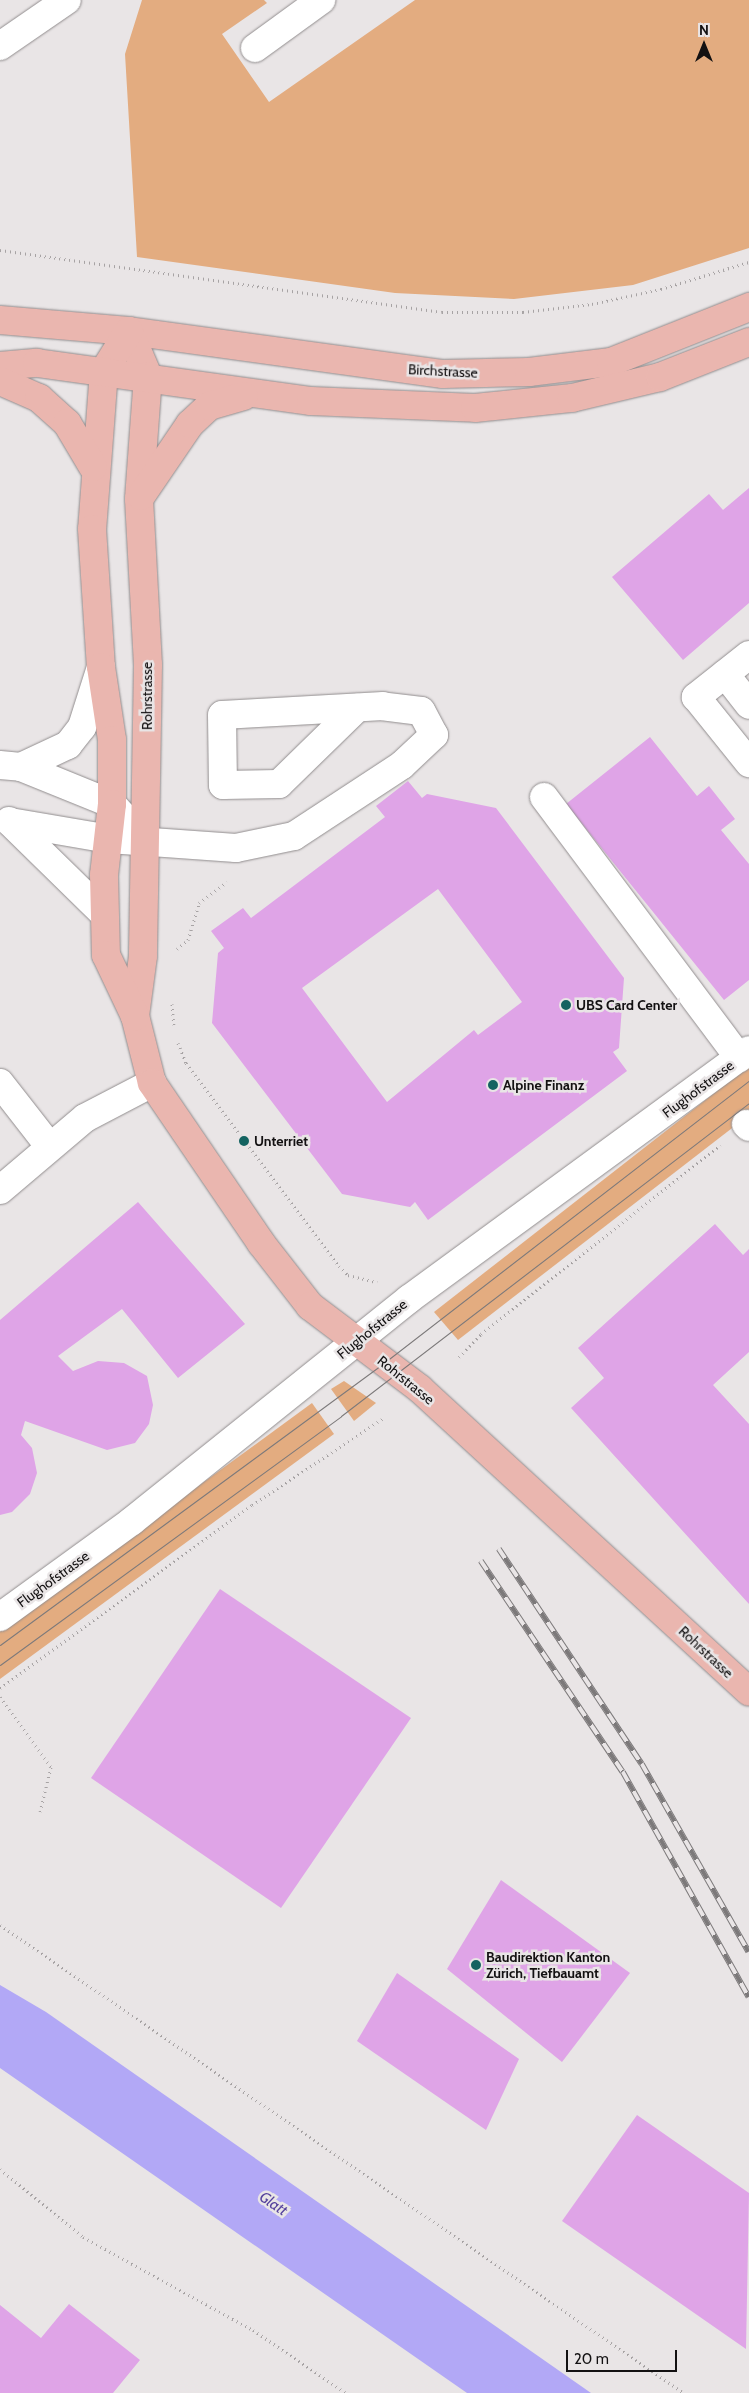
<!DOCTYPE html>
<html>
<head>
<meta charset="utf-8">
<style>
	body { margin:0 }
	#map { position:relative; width:749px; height:2393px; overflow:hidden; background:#e9e5e6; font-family:Cabin,sans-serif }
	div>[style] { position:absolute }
	.green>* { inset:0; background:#e3ac80 }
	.water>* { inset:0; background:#b2a8f6 }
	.building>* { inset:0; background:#dfa4e7 }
	.path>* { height:3px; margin-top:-1.5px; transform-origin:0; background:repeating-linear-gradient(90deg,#a7a3a4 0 1px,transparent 0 5px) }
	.roads { filter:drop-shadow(0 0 1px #918d8e) drop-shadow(0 0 1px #918d8e) }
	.minor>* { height:28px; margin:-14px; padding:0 14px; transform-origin:14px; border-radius:14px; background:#fff }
	.major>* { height:28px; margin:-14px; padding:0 14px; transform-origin:14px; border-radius:14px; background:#eab6af }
	.tram>* { height:1px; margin:-0.5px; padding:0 0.5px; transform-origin:0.5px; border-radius:0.5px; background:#7c797a }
	.rail>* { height:5.5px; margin-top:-2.75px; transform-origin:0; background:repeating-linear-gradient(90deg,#e9e5e6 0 11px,#7c797a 0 22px); box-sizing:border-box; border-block:1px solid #7c797a }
	.dots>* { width:14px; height:14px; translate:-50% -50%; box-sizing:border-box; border:2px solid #e9e5e6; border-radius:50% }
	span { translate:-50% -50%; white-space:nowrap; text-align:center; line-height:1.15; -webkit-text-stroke:5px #e9e5e6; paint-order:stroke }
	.street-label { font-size:14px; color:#131112 }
	.poi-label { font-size:14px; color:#131112; font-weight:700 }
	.left { translate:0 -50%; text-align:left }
	.water-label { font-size:15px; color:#56429d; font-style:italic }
	.north { position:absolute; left:679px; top:20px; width:50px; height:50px; -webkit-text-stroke:4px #e9e5e6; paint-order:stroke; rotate:0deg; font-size:14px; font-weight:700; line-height:20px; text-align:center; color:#131112 }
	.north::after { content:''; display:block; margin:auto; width:18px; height:22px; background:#131112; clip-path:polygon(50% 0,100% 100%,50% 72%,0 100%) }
	.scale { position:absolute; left:566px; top:2350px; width:111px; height:22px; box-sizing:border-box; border:2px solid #131112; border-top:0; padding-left:6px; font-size:15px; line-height:18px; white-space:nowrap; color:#131112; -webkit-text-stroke:4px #e9e5e6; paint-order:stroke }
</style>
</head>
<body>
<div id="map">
	<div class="green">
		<i style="clip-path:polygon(142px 0,264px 0,267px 3px,222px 34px,269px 102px,415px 0,749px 0,749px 248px,633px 285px,514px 299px,395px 293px,137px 257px,125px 54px)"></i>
		<i style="clip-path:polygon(749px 1066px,749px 1115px,458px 1340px,434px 1312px)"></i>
		<i style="clip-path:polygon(344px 1381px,376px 1403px,354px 1421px,331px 1389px)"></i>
		<i style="clip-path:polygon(312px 1403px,334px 1434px,0 1679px,0 1631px)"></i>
	</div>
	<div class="water">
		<i style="clip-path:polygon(0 1985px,46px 2012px,591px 2393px,467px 2393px,0 2068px)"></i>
	</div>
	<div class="building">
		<i style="clip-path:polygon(749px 488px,749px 603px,683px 660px,612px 577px,709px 494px,723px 510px)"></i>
		<i style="clip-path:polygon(650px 737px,697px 796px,709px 786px,735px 819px,721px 830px,749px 864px,749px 980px,724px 1000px,566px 804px)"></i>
		<i style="clip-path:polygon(evenodd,408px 781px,422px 798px,427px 794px,496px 808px,624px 978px,619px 1048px,613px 1052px,627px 1071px,428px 1220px,415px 1202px,410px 1207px,342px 1194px,212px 1023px,218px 953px,224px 948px,211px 931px,243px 908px,251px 918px,385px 817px,376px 806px,408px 781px,438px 889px,522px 1002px,478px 1035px,474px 1030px,387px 1102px,302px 988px,438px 889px)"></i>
		<i style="clip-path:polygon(138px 1202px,245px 1324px,178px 1378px,122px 1309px,58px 1356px,73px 1371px,98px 1361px,124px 1363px,147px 1376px,153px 1405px,149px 1424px,135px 1443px,107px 1450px,25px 1421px,21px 1435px,32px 1448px,37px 1473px,30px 1494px,12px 1512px,0 1515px,0 1320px)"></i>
		<i style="clip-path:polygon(715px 1224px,743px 1255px,749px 1249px,749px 1352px,713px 1385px,749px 1424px,749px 1604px,571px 1408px,604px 1378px,578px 1348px)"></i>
		<i style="clip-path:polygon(220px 1589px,411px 1718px,281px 1908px,91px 1778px)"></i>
		<i style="clip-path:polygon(501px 1880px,630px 1973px,562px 2062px,447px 1969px)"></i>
		<i style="clip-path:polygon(397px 1973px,519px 2059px,486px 2130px,357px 2041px)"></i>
		<i style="clip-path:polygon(637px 2115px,749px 2193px,746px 2349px,562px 2221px)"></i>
		<i style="clip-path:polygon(69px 2304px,140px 2360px,113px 2393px,0 2393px,0 2305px,41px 2338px)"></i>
	</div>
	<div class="path">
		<i style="left:0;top:250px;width:446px;rotate:8deg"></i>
		<i style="left:442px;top:312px;width:81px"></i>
		<i style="left:523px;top:312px;width:69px;rotate:-6.6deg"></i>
		<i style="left:592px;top:304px;width:71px;rotate:-12.3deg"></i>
		<i style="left:661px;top:289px;width:92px;rotate:-17.1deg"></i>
		<i style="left:177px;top:949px;width:14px;rotate:-39deg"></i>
		<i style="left:188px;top:940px;width:39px;rotate:-73deg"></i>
		<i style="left:199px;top:903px;width:35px;rotate:-37deg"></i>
		<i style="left:172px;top:1004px;width:21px;rotate:85deg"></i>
		<i style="left:178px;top:1043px;width:22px;rotate:68deg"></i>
		<i style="left:186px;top:1063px;width:254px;rotate:53deg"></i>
		<i style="left:339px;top:1266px;width:13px;rotate:45deg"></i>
		<i style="left:348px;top:1275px;width:30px;rotate:14deg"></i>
		<i style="left:459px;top:1357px;width:32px;rotate:-46deg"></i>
		<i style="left:481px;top:1334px;width:305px;rotate:-38.3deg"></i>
		<i style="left:0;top:1688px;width:311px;rotate:-36deg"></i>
		<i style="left:252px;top:1505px;width:159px;rotate:-33.5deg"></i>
		<i style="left:0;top:1697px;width:87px;rotate:53.9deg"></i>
		<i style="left:51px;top:1767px;width:46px;rotate:103.7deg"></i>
		<i style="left:0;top:1925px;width:829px;rotate:34.38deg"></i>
		<i style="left:0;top:2169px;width:107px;rotate:39.3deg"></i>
		<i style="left:83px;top:2237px;width:194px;rotate:28.7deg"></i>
		<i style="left:253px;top:2330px;width:112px;rotate:34.1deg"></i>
	</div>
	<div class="roads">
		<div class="minor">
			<i style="left:0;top:46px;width:81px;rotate:-34.5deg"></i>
			<i style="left:255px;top:48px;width:82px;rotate:-36deg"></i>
			<i style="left:749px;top:655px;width:68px;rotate:141.6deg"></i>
			<i style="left:696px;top:697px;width:85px;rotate:51.2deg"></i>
			<i style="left:725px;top:674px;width:39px;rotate:52deg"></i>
			<i style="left:0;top:765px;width:21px;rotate:5deg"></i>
			<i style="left:21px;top:767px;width:98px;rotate:22.1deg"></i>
			<i style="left:112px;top:804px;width:47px;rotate:47.6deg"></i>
			<i style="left:21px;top:767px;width:52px;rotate:-25.1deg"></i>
			<i style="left:68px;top:745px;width:23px;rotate:-52deg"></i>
			<i style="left:82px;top:727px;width:63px;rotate:-72.4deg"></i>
			<i style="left:544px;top:797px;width:326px;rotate:53.2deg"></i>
			<i style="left:9px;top:821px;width:133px;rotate:44.4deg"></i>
			<i style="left:10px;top:822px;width:100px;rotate:9.7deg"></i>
			<i style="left:109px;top:839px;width:127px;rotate:4.1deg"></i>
			<i style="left:236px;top:848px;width:59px;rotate:-11.7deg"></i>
			<i style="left:294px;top:836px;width:129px;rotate:-33.3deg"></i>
			<i style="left:402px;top:765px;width:44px;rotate:-43.2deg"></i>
			<i style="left:434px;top:735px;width:27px;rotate:-118deg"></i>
			<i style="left:421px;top:711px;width:38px;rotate:-173deg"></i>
			<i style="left:383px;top:706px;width:161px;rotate:176.8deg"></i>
			<i style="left:222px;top:715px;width:70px;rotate:89.2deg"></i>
			<i style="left:223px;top:785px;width:56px;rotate:-1deg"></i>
			<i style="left:279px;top:784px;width:109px;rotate:-44.3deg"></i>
			<i style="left:0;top:1083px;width:81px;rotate:52deg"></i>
			<i style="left:746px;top:1124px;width:4px;rotate:45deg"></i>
			<i style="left:0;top:1190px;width:111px;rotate:-40.3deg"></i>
			<i style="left:85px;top:1118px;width:76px;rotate:-27.6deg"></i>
			<i style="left:0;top:1617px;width:163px;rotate:-36deg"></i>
			<i style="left:132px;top:1521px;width:355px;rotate:-38.7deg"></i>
			<i style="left:409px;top:1299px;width:421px;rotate:-36.2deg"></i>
		</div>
		<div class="major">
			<i style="left:0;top:320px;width:129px;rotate:4.9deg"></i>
			<i style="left:129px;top:331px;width:317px;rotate:7.8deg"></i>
			<i style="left:443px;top:374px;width:86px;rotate:-1.3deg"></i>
			<i style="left:529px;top:372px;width:83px;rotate:-7deg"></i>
			<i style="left:611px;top:362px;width:149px;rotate:-21.7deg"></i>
			<i style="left:129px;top:331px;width:49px;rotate:67.1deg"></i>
			<i style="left:148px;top:376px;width:123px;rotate:94.2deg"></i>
			<i style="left:139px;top:499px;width:166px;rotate:86.9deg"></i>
			<i style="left:148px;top:665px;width:291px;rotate:91deg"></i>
			<i style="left:143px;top:956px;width:61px;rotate:97.6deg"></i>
			<i style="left:135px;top:1016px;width:69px;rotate:75.8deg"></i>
			<i style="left:152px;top:1083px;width:194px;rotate:55.7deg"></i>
			<i style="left:261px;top:1243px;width:80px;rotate:52.1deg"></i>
			<i style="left:310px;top:1306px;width:138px;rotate:37deg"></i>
			<i style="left:420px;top:1389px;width:447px;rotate:42.6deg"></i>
			<i style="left:129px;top:331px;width:47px;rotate:122deg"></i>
			<i style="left:104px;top:371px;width:158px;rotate:94.3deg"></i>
			<i style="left:92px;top:529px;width:138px;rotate:86.3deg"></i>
			<i style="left:101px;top:667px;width:74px;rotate:81.4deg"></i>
			<i style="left:112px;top:740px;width:64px;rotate:90deg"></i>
			<i style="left:112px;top:804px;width:71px;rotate:96.4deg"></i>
			<i style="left:104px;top:875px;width:80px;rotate:88.6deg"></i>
			<i style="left:106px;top:955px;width:68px;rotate:64.6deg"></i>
			<i style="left:0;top:366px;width:37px;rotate:-5deg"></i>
			<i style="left:37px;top:363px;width:277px;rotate:7.9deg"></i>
			<i style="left:311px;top:401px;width:164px;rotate:2.4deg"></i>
			<i style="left:475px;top:408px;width:98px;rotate:-5.9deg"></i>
			<i style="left:572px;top:398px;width:90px;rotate:-13.4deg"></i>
			<i style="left:660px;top:377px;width:96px;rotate:-21.5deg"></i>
			<i style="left:0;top:381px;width:43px;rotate:23.6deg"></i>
			<i style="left:39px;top:398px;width:38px;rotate:42deg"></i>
			<i style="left:67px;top:423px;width:51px;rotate:59.4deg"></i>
			<i style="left:141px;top:496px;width:87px;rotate:-55.8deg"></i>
			<i style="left:190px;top:424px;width:26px;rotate:-43deg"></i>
			<i style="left:209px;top:406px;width:36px;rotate:-16deg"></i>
		</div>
	</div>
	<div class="tram">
		<i style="left:0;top:1645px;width:478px;rotate:-36.3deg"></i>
		<i style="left:385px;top:1362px;width:460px;rotate:-37.7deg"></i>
		<i style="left:0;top:1665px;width:422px;rotate:-36.1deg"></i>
		<i style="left:341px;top:1416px;width:514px;rotate:-37.49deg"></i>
	</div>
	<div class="rail">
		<i style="left:499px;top:1549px;width:258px;rotate:56.4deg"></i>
		<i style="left:642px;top:1764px;width:216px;rotate:60.4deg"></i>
		<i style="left:481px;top:1561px;width:254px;rotate:56.1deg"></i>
		<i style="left:623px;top:1772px;width:258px;rotate:60.8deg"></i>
	</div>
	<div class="dots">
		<i style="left:566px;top:1005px;background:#146361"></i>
		<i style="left:493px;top:1085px;background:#146361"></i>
		<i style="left:244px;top:1141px;background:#146361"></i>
		<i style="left:476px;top:1965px;background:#146361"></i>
	</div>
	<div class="street-label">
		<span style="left:443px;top:371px;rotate:3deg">Birchstrasse</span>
		<span style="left:147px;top:696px;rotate:-90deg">Rohrstrasse</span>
		<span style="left:698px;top:1089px;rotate:-37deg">Flughofstrasse</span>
		<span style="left:372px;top:1329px;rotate:-39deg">Flughofstrasse</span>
		<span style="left:406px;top:1380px;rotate:39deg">Rohrstrasse</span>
		<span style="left:53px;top:1579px;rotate:-36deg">Flughofstrasse</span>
		<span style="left:706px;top:1652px;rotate:43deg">Rohrstrasse</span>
	</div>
	<div class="poi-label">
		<span class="left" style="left:576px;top:1005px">UBS Card Center</span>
		<span class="left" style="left:503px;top:1085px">Alpine Finanz</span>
		<span class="left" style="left:254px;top:1141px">Unterriet</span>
		<span class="left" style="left:486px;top:1965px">Baudirektion Kanton<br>Zürich, Tiefbauamt</span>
	</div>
	<div class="water-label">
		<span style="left:273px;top:2204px;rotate:34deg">Glatt</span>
	</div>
	<div class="north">N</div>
	<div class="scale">20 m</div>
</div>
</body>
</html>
